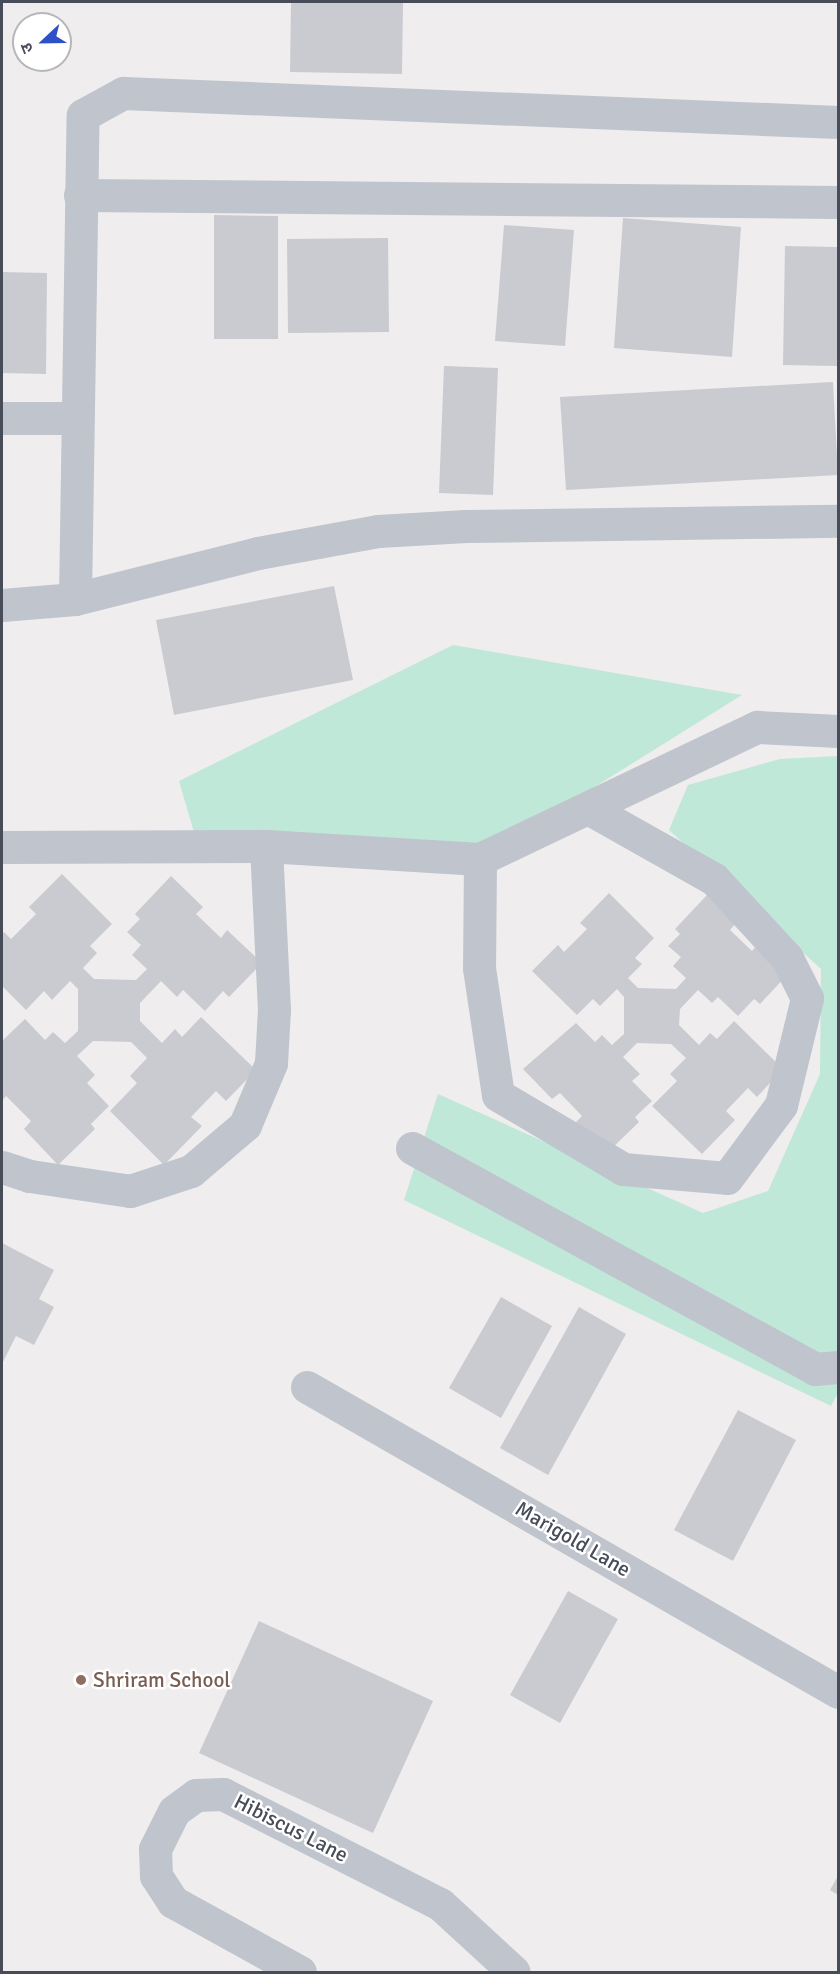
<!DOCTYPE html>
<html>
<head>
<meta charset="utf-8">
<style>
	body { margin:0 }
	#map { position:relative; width:840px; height:1974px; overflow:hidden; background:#efeded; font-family:Signika,"Noto Sans Devanagari",sans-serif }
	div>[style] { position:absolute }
	.green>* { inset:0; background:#c0e8d8 }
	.building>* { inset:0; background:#cacbd1 }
	.minor>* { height:33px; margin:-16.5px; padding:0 16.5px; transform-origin:16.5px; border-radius:16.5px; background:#bfc4cd }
	.dots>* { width:16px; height:16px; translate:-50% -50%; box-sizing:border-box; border:3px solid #fff; border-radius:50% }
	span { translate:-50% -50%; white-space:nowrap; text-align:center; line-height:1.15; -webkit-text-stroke:5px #fff; paint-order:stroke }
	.street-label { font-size:21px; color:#474c58 }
	.education-label { font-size:21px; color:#785e54 }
	.left { translate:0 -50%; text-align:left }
	.frame { position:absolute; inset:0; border:3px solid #474c58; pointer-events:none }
	.north { position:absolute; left:12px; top:12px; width:60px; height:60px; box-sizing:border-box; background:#fff; border:2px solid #b5b7bc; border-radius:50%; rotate:248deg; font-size:16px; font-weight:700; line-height:24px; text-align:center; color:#474c58 }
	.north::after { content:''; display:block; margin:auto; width:21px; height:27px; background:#2f51c7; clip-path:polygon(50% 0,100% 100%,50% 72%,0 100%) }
</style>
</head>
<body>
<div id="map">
	<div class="green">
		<i style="clip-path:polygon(453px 645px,742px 695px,503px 844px,198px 846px,179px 781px)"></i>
		<i style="clip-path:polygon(838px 756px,838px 1393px,831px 1406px,404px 1200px,438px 1094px,703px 1213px,768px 1191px,820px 1074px,821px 969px,669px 830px,688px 785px,780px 759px)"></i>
	</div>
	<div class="building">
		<i style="clip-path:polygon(291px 2px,403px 2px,402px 74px,290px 72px)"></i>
		<i style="clip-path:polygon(214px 215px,278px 216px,278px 339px,214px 339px)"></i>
		<i style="clip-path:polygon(623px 218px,741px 227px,732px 357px,614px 348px)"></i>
		<i style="clip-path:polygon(504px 225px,574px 230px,565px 346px,495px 341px)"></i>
		<i style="clip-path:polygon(388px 238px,389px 332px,288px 333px,287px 239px)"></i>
		<i style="clip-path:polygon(785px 246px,838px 247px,838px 366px,783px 365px)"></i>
		<i style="clip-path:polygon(2px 272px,47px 273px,46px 374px,2px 373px)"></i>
		<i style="clip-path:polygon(444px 366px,498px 368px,493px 495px,439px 493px)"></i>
		<i style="clip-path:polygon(833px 382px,838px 475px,566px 490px,560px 397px)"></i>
		<i style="clip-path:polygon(334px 586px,353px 680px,174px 715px,156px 620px)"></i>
		<i style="clip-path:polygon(62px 874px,112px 924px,90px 946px,97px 953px,83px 968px,94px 979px,136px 980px,147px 969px,132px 955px,141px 945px,127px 932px,140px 919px,135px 914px,171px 876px,203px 907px,196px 914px,221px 938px,227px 930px,262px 963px,229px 997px,223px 991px,205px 1011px,183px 990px,177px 997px,161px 981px,140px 1003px,140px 1021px,162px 1043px,175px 1029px,182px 1037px,201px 1017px,256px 1070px,226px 1101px,216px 1091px,191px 1117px,202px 1126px,164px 1165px,110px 1111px,137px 1083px,130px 1076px,147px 1058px,131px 1042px,93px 1041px,77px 1056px,95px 1075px,87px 1083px,109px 1106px,91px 1124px,95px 1129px,58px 1165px,24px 1129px,31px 1121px,6px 1096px,2px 1101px,2px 1041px,25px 1019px,45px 1040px,53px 1032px,65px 1043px,78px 1031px,78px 989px,70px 981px,52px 1000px,44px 991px,26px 1010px,2px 986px,2px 934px,4px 932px,11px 939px,36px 914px,29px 907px)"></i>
		<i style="clip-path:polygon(609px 893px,654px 938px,635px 958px,642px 964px,628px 978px,638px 988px,676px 989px,686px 978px,673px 966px,681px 957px,668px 946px,680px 934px,675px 929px,707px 895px,736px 923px,730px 930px,752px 951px,758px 944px,789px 973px,760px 1004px,754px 999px,738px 1016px,718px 997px,712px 1003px,698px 990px,680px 1009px,679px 1025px,699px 1045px,710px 1033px,717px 1039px,734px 1021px,783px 1069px,757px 1097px,748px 1088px,726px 1111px,735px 1120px,702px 1154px,652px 1106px,677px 1081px,670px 1074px,686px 1058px,671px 1044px,637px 1043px,623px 1057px,640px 1074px,632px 1081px,652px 1101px,635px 1117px,639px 1122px,606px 1154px,575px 1123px,582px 1116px,560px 1093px,552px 1099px,523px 1069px,576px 1023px,595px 1042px,602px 1035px,612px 1045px,624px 1034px,624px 997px,617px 989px,600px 1006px,593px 999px,577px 1015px,532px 971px,558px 945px,564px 952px,587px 929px,580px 923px)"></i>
		<i style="clip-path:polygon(2px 1243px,54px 1270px,39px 1299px,54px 1307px,34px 1345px,16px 1336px,2px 1364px)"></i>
		<i style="clip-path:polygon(501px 1297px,552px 1326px,501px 1418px,449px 1388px)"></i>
		<i style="clip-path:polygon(579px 1307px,626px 1334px,548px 1475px,500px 1448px)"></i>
		<i style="clip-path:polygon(738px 1410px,796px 1440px,733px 1561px,674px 1530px)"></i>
		<i style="clip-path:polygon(568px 1591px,618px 1619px,560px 1723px,510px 1695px)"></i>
		<i style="clip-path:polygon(259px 1621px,433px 1701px,373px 1833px,199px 1753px)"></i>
		<i style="clip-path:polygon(838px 1876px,838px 1895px,830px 1890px)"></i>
	</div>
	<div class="minor">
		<i style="left:80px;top:195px;width:758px;rotate:0.53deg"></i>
		<i style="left:2px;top:418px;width:75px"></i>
		<i style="left:75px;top:599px;width:484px;rotate:-89.1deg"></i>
		<i style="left:83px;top:115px;width:46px;rotate:-28.8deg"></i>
		<i style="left:123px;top:93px;width:716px;rotate:2.32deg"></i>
		<i style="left:2px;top:605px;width:73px;rotate:-4.7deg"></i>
		<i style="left:75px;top:599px;width:189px;rotate:-14.1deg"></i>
		<i style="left:258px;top:553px;width:122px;rotate:-10.4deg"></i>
		<i style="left:378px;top:531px;width:88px;rotate:-3.3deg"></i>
		<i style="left:466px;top:526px;width:372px;rotate:-0.8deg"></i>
		<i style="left:2px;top:847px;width:264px;rotate:-0.2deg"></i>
		<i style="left:266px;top:846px;width:214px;rotate:3.5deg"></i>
		<i style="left:480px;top:859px;width:307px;rotate:-25.5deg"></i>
		<i style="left:757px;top:727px;width:81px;rotate:2.8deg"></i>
		<i style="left:480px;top:859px;width:109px;rotate:90.5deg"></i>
		<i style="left:479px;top:968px;width:128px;rotate:81.5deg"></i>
		<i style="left:498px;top:1095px;width:145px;rotate:30.6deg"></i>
		<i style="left:623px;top:1169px;width:104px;rotate:4.9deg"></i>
		<i style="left:727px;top:1178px;width:91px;rotate:-53.5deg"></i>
		<i style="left:781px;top:1105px;width:110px;rotate:-76.3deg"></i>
		<i style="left:807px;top:998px;width:45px;rotate:-116.6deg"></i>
		<i style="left:787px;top:958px;width:108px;rotate:-132.7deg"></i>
		<i style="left:714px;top:879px;width:145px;rotate:-150.6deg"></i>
		<i style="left:412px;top:1148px;width:460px;rotate:28.7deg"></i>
		<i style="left:815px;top:1369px;width:23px;rotate:-5deg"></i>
		<i style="left:2px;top:1167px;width:29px;rotate:18deg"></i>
		<i style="left:30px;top:1176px;width:101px;rotate:8.5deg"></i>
		<i style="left:130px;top:1191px;width:64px;rotate:-18.2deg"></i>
		<i style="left:191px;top:1171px;width:71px;rotate:-40.4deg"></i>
		<i style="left:245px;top:1125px;width:67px;rotate:-67.2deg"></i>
		<i style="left:271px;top:1063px;width:53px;rotate:-86.8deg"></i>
		<i style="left:274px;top:1010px;width:164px;rotate:-92.8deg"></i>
		<i style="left:307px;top:1387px;width:612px;rotate:29.87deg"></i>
		<i style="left:300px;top:1972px;width:145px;rotate:-151.1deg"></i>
		<i style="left:173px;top:1902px;width:31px;rotate:-123deg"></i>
		<i style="left:156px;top:1876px;width:27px;rotate:-92deg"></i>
		<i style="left:155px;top:1849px;width:42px;rotate:-63.4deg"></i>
		<i style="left:174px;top:1811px;width:27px;rotate:-36deg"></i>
		<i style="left:196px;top:1795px;width:27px;rotate:-2deg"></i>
		<i style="left:223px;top:1794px;width:243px;rotate:26.9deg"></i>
		<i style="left:440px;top:1904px;width:100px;rotate:42.6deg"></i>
	</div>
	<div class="dots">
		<i style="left:81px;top:1680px;background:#8d6e63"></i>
	</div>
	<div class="street-label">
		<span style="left:573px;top:1539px;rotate:30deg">Marigold Lane</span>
		<span style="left:291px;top:1828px;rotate:27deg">Hibiscus Lane</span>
	</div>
	<div class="education-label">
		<span class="left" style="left:93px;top:1680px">Shriram School</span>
	</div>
	<div class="frame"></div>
	<div class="north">उ</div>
</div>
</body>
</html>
